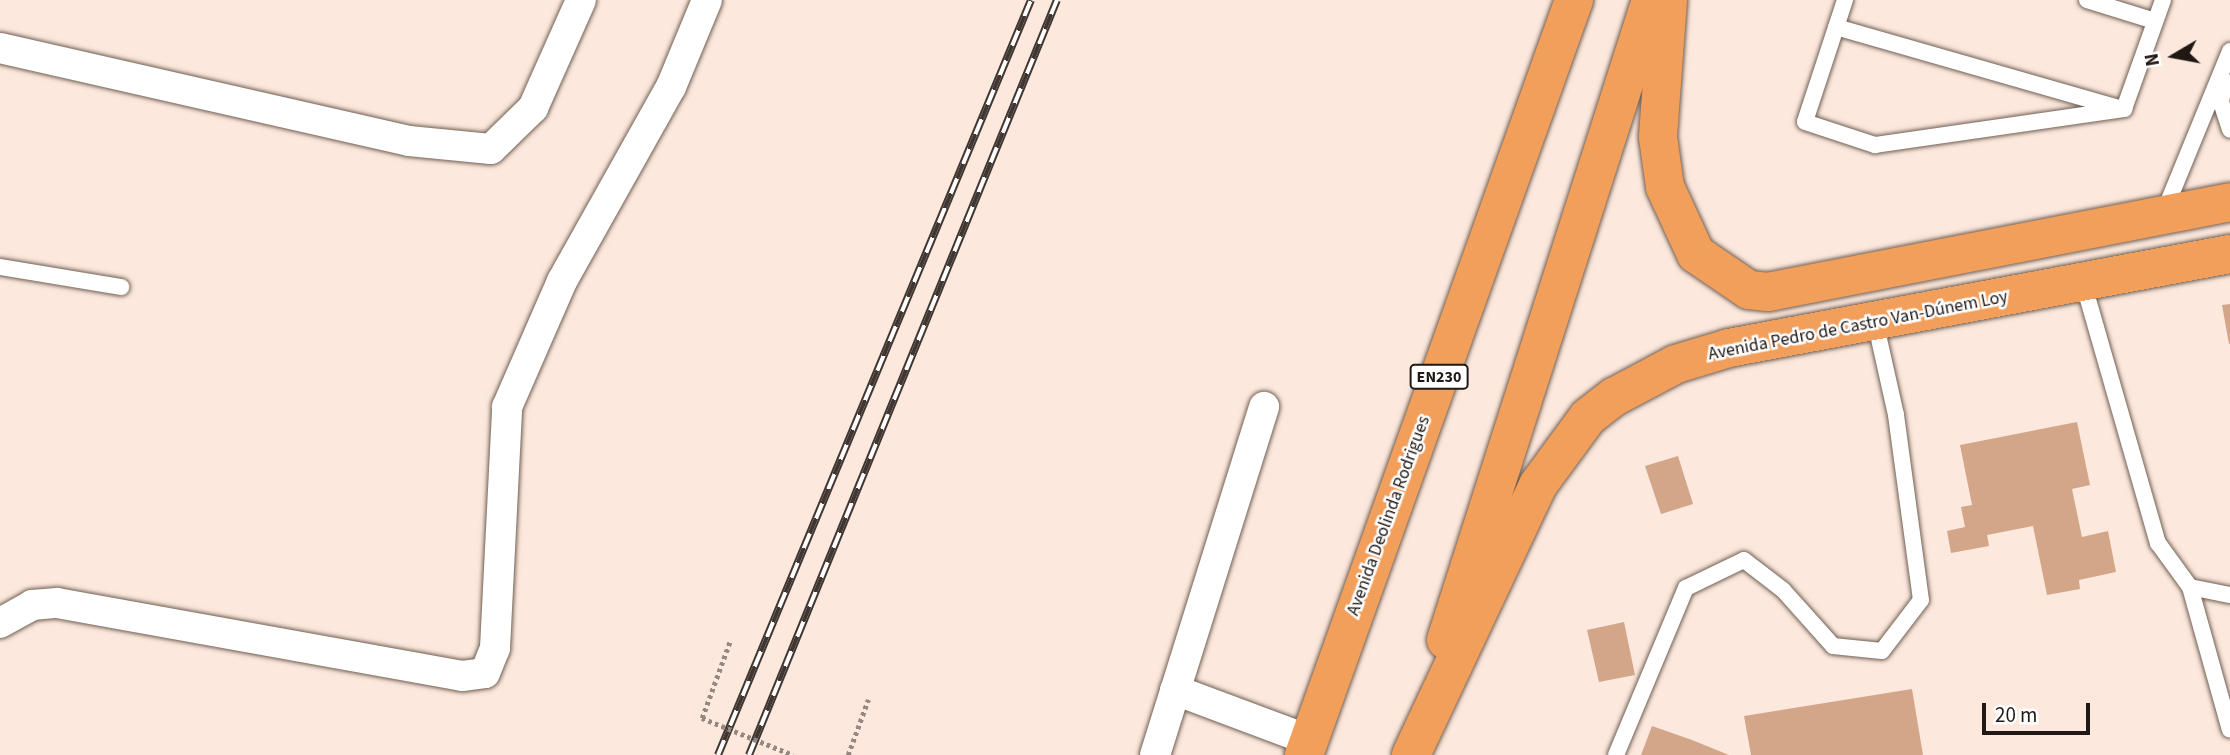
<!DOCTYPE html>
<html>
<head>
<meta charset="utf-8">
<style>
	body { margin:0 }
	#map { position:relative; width:2230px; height:755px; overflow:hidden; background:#fce8dc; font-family:"Source Sans 3",sans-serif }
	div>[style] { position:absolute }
	.building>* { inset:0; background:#d3a689 }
	.path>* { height:4.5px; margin-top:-2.25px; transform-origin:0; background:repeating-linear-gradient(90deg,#968880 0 3.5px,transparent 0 7px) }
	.roads { filter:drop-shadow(0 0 2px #705f54) drop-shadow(0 0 2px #705f54) }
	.service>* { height:16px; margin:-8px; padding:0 8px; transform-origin:8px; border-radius:8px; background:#fff }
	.minor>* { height:30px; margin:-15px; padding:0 15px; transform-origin:15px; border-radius:15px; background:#fff }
	.trunk>* { height:38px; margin:-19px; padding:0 19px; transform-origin:19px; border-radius:19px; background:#f39f5c }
	.rail>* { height:8px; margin-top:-4px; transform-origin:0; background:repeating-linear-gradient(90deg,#fff 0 16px,#403732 0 32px); box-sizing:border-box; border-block:2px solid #403732 }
	.path-bridge>* { height:4.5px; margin-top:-2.25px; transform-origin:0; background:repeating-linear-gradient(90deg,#968880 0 3.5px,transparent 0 7px) }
	span { translate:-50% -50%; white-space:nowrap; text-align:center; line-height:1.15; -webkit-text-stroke:5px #fff; paint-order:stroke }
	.shield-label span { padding:2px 5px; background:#fff; border:2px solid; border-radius:5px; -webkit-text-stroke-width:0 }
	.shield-label { font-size:16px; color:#1f1814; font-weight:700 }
	.street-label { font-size:18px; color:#1f1814 }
	.north { position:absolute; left:2139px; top:21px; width:70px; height:70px; -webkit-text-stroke:5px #fff; paint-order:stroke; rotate:260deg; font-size:19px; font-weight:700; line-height:28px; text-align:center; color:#1f1814 }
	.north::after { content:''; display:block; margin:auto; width:24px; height:32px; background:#1f1814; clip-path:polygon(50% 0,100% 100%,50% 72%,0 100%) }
	.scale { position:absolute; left:1982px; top:703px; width:108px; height:32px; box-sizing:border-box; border:4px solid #1f1814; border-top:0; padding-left:9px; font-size:21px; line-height:24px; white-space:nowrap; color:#1f1814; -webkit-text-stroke:5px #fff; paint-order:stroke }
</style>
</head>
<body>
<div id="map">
	<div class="building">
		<i style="clip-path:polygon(2230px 304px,2230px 344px,2229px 344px,2222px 305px)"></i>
		<i style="clip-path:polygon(2077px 422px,2090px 485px,2072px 489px,2082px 537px,2108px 531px,2116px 572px,2079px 580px,2080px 589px,2047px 595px,2033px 526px,1987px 535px,1989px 546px,1951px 553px,1947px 531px,1965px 527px,1961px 507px,1972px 505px,1960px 445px)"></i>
		<i style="clip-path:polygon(1678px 456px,1693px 504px,1661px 514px,1645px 466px)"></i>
		<i style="clip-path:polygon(1624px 622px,1635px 675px,1599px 682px,1587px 630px)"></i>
		<i style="clip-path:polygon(1912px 689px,1923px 755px,1751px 755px,1744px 716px)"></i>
		<i style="clip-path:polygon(1652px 726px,1692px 740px,1729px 755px,1641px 755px)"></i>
	</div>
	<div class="path">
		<i style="left:702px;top:718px;width:82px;rotate:-70deg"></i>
		<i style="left:848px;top:755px;width:59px;rotate:-70deg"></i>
	</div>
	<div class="roads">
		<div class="service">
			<i style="left:1845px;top:0;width:128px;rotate:108.2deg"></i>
			<i style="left:1805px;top:122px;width:74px;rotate:18.2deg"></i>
			<i style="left:1875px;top:145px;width:252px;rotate:-8.2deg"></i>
			<i style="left:2087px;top:0;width:71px;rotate:17.2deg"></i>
			<i style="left:1836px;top:27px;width:294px;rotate:16deg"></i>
			<i style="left:2225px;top:81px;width:21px;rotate:101deg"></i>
			<i style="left:2221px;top:102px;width:29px;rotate:72deg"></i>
			<i style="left:2124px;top:109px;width:116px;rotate:-70.3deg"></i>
			<i style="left:2164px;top:212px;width:174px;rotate:-67.7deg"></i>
			<i style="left:0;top:267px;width:123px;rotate:9.4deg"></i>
			<i style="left:2083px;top:282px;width:272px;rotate:74deg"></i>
			<i style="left:2158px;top:543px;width:54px;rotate:54deg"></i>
			<i style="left:2190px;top:587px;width:148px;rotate:74.4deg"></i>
			<i style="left:2190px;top:587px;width:41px;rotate:11.3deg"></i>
			<i style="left:1616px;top:755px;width:181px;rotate:-67.3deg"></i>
			<i style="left:1686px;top:588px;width:64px;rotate:-25.8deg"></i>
			<i style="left:1744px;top:560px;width:49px;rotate:37.6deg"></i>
			<i style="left:1783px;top:590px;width:75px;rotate:48.2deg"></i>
			<i style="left:1833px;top:646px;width:49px;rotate:5.8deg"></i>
			<i style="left:1882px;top:651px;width:64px;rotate:-52.6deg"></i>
			<i style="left:1921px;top:600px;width:187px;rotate:-97.7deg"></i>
			<i style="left:1896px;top:415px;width:96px;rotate:-102.6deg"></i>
		</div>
		<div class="minor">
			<i style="left:0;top:48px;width:419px;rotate:12.8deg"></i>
			<i style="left:409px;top:141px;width:82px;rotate:5.6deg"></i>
			<i style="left:491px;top:149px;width:59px;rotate:-44.3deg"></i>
			<i style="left:533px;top:108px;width:118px;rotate:-66deg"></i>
			<i style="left:0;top:623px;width:37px;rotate:-29deg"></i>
			<i style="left:32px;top:605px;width:25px;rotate:-5deg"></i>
			<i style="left:57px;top:603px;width:412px;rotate:10.2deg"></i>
			<i style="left:462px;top:676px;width:23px;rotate:-7deg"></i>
			<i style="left:485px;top:673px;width:27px;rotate:-68deg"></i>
			<i style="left:495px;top:648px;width:241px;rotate:-87.1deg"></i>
			<i style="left:507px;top:407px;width:137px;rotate:-66.4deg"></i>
			<i style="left:562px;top:281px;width:223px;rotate:-60.7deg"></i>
			<i style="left:671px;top:87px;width:94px;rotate:-67.5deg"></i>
			<i style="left:1175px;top:690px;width:143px;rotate:20.5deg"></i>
			<i style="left:1155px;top:755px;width:365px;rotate:-72.6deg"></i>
		</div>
		<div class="trunk">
			<i style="left:1668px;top:0;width:137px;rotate:94.2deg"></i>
			<i style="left:1658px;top:137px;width:50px;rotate:82deg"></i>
			<i style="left:1665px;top:187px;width:74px;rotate:65.2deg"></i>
			<i style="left:1696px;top:254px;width:64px;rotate:34.2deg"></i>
			<i style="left:1749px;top:290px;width:19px;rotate:6deg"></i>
			<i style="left:1768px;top:292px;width:471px;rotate:-11deg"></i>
			<i style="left:1446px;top:640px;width:672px;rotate:-72.24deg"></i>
			<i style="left:1304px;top:755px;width:802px;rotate:-70.32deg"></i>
			<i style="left:1411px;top:755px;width:298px;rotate:-64.8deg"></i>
			<i style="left:1538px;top:485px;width:84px;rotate:-53.7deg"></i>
			<i style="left:1588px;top:417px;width:33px;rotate:-38deg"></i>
			<i style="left:1614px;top:397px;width:70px;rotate:-28deg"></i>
			<i style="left:1676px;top:364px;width:55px;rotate:-16.8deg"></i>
			<i style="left:1729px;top:348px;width:510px;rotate:-10.63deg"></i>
		</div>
	</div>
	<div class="rail">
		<i style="left:718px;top:755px;width:817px;rotate:-67.48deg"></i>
		<i style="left:749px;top:755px;width:815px;rotate:-67.81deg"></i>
	</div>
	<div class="path-bridge">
		<i style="left:702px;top:718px;width:98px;rotate:22.1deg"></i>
	</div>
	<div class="shield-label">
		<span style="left:1439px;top:377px">EN230</span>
	</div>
	<div class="street-label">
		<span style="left:1858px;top:326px;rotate:-11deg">Avenida Pedro de Castro Van-Dúnem Loy</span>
		<span style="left:1389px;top:516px;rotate:-70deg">Avenida Deolinda Rodrigues</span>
	</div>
	<div class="north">N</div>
	<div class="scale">20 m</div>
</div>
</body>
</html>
